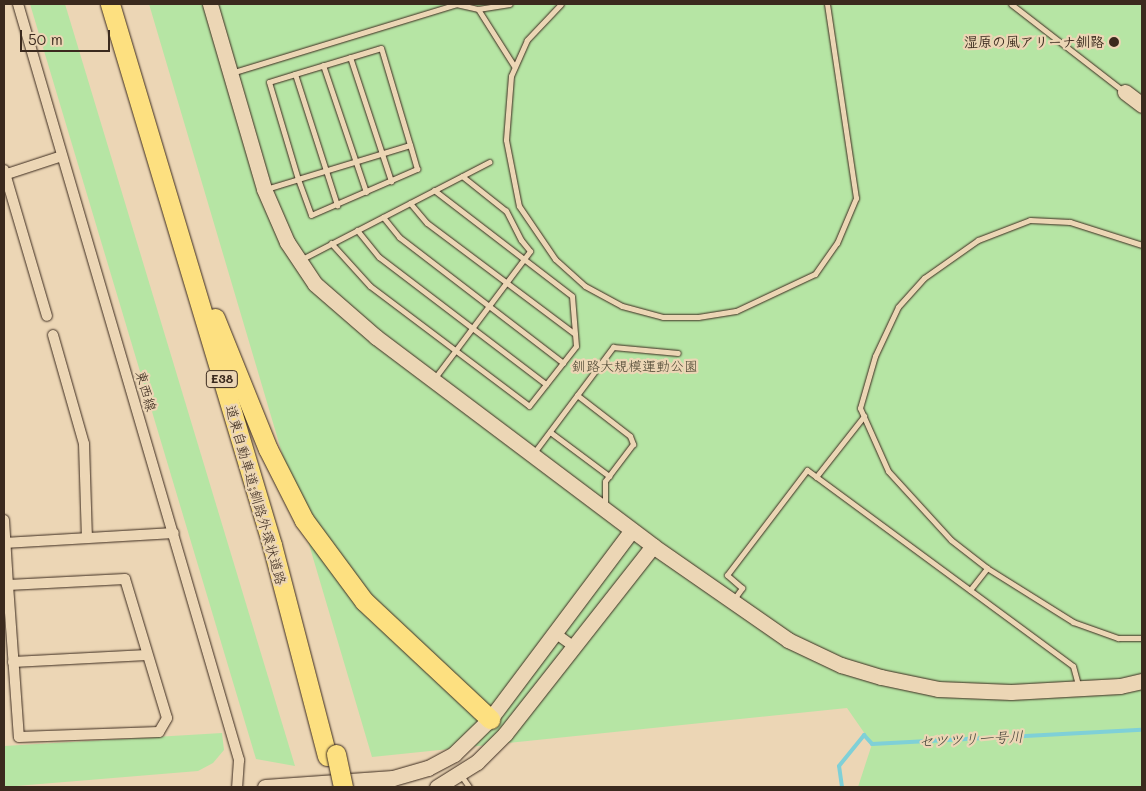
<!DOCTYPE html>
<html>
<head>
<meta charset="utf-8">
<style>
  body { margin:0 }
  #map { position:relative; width:1146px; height:791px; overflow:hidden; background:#ecd6b5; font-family:Mali,"Klee One",sans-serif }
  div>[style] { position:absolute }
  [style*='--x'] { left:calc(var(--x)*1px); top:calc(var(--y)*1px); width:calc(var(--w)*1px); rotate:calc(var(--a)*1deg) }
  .green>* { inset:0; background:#b6e5a4 }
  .stream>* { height:4px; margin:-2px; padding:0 2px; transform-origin:2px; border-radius:2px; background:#7fd0d7 }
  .roads { filter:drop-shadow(0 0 1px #3b2a1e) drop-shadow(0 0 1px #3b2a1e) }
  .lane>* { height:5px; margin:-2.5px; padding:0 2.5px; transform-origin:2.5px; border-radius:2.5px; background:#ecd6b5 }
  .street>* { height:10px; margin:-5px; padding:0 5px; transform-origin:5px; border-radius:5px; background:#ecd6b5 }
  .secondary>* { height:15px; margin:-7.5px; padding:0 7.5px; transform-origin:7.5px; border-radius:7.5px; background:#ecd6b5 }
  .highway>* { height:19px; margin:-9.5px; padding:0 9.5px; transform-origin:9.5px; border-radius:9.5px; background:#fde080 }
  .bridges { filter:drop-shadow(0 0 1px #3b2a1e) drop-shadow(0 0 1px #3b2a1e) }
  .highway-bridge>* { height:19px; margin:-9.5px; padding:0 9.5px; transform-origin:9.5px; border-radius:9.5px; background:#fde080 }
  .dots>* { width:14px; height:14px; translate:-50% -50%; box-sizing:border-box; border:2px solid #ecd6b5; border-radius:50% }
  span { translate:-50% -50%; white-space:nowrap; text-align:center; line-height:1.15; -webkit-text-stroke:4.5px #ecd6b5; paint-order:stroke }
  .shield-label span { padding:1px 4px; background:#ecd6b5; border:1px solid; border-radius:4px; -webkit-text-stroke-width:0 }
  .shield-label { font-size:12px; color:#3b2a1e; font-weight:700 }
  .poi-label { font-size:14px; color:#3b2a1e; font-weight:700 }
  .right { translate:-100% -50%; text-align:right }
  .park-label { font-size:14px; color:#4d4632 }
  .street-label { font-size:14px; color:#3b2a1e }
  .water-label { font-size:15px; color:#45433a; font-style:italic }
  .frame { position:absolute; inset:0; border:5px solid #3b2a1e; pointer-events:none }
  .scale { position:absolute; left:20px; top:30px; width:90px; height:22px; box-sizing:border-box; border:2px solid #3b2a1e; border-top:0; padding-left:6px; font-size:15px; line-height:18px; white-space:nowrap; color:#3b2a1e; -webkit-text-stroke:4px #ecd6b5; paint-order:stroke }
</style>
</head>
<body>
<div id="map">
  <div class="green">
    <i style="clip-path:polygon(30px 4px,65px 4px,295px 766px,256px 759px)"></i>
    <i style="clip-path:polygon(149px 4px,1142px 4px,1142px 787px,858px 787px,872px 744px,847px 708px,372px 757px)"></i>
    <i style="clip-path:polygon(222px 733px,224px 750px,213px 763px,198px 771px,4px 787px,4px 746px)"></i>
  </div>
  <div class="stream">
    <i style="--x:842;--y:787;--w:21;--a:-98"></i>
    <i style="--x:839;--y:766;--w:40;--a:-51"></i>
    <i style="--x:864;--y:735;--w:12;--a:48"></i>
    <i style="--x:872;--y:744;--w:270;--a:-3"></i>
  </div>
  <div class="roads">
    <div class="lane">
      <i style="--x:561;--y:4;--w:50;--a:133.4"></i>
      <i style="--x:527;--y:40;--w:39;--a:114"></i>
      <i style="--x:511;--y:76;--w:64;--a:94.5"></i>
      <i style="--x:506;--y:140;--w:67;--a:78.9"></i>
      <i style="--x:519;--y:206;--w:64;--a:55.8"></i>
      <i style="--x:555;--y:259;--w:40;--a:42"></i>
      <i style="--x:585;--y:286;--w:42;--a:28.4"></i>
      <i style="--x:622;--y:306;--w:42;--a:15"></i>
      <i style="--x:663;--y:317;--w:35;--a:0"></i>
      <i style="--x:698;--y:317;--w:38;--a:-9"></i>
      <i style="--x:736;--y:311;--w:87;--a:-25.1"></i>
      <i style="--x:815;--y:274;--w:38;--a:-55"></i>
      <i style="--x:837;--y:243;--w:49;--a:-67.1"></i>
      <i style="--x:856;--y:198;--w:196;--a:-98.5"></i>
      <i style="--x:1011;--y:4;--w:142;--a:37.8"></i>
      <i style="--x:478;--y:9;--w:67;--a:57.7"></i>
      <i style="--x:350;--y:57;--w:131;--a:71.7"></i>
      <i style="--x:323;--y:65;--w:134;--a:71.3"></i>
      <i style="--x:231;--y:73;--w:235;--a:-17"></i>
      <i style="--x:456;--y:4;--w:23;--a:13"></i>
      <i style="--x:478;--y:9;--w:32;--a:-9"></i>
      <i style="--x:295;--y:74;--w:138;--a:72.2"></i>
      <i style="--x:266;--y:189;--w:34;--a:-17"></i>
      <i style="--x:298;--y:179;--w:117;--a:-16.9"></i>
      <i style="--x:410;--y:145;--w:101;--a:-106.6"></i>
      <i style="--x:381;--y:48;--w:90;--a:163.2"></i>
      <i style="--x:295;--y:74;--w:27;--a:163"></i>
      <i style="--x:269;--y:82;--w:101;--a:73.4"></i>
      <i style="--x:298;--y:179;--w:38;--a:70"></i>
      <i style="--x:311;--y:215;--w:116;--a:-23.5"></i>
      <i style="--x:417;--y:169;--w:25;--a:-106"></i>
      <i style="--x:410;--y:203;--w:26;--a:50"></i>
      <i style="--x:427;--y:223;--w:185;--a:36.9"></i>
      <i style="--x:383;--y:217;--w:26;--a:51"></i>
      <i style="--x:399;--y:237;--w:207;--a:37.5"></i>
      <i style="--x:357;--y:230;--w:35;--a:51"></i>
      <i style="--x:379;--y:257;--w:210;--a:37.3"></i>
      <i style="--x:331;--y:243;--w:58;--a:47.8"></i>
      <i style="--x:370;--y:286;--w:199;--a:37"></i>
      <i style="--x:529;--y:406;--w:76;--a:-51.9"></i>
      <i style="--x:576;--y:346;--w:50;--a:-94.6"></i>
      <i style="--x:572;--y:296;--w:174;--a:-142.5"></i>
      <i style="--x:1142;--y:245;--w:76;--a:-162.3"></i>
      <i style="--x:1070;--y:222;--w:40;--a:-177.1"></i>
      <i style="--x:1030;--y:220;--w:56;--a:159"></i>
      <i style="--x:978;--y:240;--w:66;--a:144.9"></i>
      <i style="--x:924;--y:278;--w:39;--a:132"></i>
      <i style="--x:898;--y:307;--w:54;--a:115.1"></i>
      <i style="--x:875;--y:356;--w:54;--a:106.1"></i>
      <i style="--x:860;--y:408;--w:69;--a:66"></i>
      <i style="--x:888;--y:471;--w:93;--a:47.6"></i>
      <i style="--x:951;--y:540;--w:46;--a:37.9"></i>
      <i style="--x:987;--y:568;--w:102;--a:32.1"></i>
      <i style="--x:1073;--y:622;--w:48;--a:19.6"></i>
      <i style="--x:1118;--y:638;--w:24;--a:0"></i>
      <i style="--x:302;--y:259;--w:211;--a:-27.4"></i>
      <i style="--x:434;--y:379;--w:160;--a:-53.1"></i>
      <i style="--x:530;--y:251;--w:14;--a:-129"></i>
      <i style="--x:521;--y:240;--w:33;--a:-117"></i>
      <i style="--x:506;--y:211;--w:56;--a:-141.5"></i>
      <i style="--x:577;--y:395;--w:67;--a:37.7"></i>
      <i style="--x:630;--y:436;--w:9;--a:69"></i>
      <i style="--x:633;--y:444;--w:46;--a:127.1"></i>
      <i style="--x:605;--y:481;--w:25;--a:90"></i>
      <i style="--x:550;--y:432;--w:74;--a:36.7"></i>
      <i style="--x:533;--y:454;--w:134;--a:-53.2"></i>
      <i style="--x:613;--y:347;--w:65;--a:5.3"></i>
      <i style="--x:816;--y:477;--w:78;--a:-51.8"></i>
      <i style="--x:970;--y:590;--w:28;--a:-52"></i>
      <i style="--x:734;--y:599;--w:14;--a:-54"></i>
      <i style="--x:742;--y:588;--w:20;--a:-139"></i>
      <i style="--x:727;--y:575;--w:132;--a:-52.7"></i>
      <i style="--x:807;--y:470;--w:330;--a:36.4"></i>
      <i style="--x:1073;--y:666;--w:23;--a:75"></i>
      <i style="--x:460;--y:774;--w:16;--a:55"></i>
    </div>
    <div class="street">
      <i style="--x:18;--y:4;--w:788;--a:73.7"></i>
      <i style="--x:239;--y:760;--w:27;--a:94"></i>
      <i style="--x:4;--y:170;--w:152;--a:73.6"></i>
      <i style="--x:4;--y:175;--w:61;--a:-18.1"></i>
      <i style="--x:53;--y:335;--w:113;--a:74.1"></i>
      <i style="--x:84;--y:444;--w:93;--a:88.2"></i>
      <i style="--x:4;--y:520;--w:65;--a:86.5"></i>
      <i style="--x:8;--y:585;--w:152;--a:85.9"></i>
      <i style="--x:19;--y:737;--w:140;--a:-2"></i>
      <i style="--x:159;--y:732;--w:16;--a:-60"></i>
      <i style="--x:167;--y:718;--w:145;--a:-106.8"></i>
      <i style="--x:125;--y:579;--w:117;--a:177.1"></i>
      <i style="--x:4;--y:543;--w:170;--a:-3.4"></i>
      <i style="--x:555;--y:633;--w:24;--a:36"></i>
      <i style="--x:13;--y:662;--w:134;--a:-3"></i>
    </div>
    <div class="secondary">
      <i style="--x:210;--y:4;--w:193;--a:73.7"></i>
      <i style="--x:264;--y:189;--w:58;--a:66.5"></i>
      <i style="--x:287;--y:242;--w:50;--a:56.3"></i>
      <i style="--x:315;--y:284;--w:81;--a:41"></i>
      <i style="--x:376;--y:337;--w:347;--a:37"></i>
      <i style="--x:653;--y:546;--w:165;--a:34.8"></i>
      <i style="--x:788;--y:640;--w:59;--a:25.3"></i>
      <i style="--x:841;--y:665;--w:42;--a:16.7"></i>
      <i style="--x:881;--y:677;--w:58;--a:11.9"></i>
      <i style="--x:938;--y:689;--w:73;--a:2.4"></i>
      <i style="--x:1011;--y:692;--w:109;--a:-3.2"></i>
      <i style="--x:1120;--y:686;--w:23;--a:-13"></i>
      <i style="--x:1125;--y:92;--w:21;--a:37"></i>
      <i style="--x:265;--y:787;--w:128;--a:-4"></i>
      <i style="--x:393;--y:778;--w:36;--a:-16"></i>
      <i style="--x:428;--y:768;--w:30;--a:-28"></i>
      <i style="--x:454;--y:754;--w:50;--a:-44.2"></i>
      <i style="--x:490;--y:719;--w:236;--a:-53.1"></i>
      <i style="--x:437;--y:787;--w:47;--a:-32"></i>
      <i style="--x:477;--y:762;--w:40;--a:-45"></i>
      <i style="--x:505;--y:734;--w:239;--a:-51.8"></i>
    </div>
    <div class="highway">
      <i style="--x:110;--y:4;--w:565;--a:73.33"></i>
      <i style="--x:272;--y:545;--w:218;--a:75.4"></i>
      <i style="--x:215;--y:318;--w:141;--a:68"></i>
      <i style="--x:268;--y:449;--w:80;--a:63.1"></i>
      <i style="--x:304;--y:520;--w:101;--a:53.5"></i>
      <i style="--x:364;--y:601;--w:173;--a:43.1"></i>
    </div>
  </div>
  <div class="bridges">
    <div class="highway-bridge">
      <i style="--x:336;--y:754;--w:34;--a:78"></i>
    </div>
  </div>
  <div class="dots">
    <i style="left:1114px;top:42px;background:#3b2a1e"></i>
  </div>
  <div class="shield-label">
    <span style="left:222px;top:379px">E38</span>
  </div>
  <div class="poi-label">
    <span class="right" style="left:1104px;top:42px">湿原の風アリーナ釧路</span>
  </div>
  <div class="park-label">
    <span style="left:635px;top:366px">釧路大規模運動公園</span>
  </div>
  <div class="street-label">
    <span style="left:146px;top:391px;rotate:74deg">東西線</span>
    <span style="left:256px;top:495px;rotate:74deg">道東自動車道;釧路外環状道路</span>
  </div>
  <div class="water-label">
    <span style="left:971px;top:739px;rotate:-3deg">セツツリ一号川</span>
  </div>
  <div class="frame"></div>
  <div class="scale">50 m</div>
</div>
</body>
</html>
